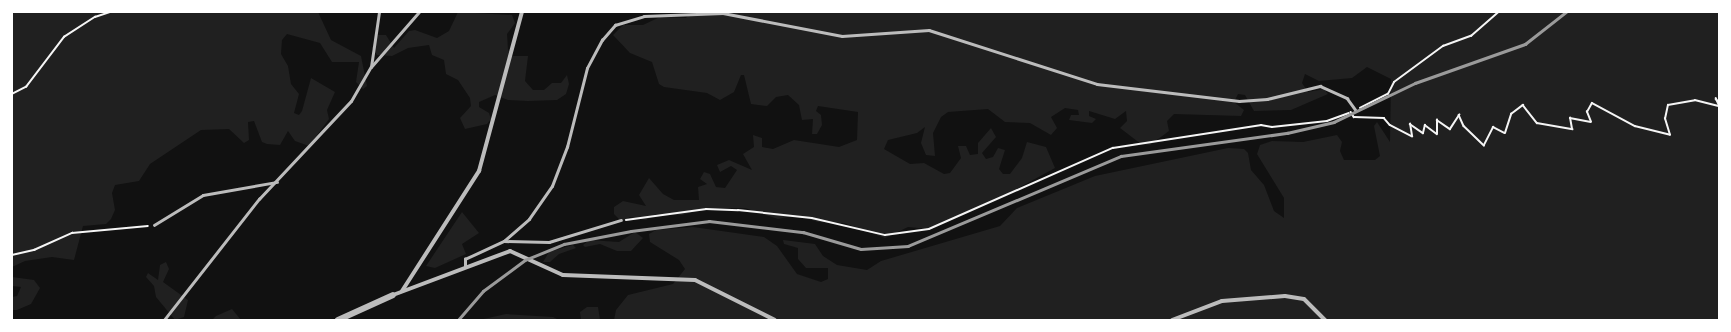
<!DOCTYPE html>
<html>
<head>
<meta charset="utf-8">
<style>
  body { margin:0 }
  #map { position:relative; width:1731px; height:332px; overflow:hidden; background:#111; font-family:"PT Sans Narrow",sans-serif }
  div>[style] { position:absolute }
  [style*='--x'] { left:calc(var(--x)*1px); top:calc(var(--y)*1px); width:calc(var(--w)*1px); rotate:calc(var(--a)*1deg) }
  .green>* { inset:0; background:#202020 }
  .path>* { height:1.5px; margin:-0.75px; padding:0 0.75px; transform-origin:0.75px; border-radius:0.75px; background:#f5f5f5 }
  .service>* { height:2.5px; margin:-1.25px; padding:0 1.25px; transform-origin:1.25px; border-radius:1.25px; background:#bcbcbc }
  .minor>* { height:4px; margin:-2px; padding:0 2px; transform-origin:2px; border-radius:2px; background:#bcbcbc }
  .tertiary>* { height:6px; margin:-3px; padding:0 3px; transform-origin:3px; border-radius:3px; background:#bcbcbc }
  .rail>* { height:2.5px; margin:-1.25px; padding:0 1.25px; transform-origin:1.25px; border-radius:1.25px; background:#9a9a9a }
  span { translate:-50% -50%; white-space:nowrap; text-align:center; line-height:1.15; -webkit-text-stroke:3.5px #fff; paint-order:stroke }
  .frame { position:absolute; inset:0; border:13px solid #fff; pointer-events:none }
</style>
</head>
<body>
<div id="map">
  <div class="green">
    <i style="clip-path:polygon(12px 12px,318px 12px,331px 40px,361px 56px,367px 86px,363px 89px,356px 82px,359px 62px,332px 62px,320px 43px,287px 34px,282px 40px,281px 54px,288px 66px,291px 84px,299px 94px,294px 113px,299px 115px,302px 111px,311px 78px,335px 92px,327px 110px,329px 119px,309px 146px,295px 141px,288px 131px,280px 145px,267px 144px,262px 142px,254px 121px,248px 122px,249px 140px,244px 143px,229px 129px,201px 130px,150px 164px,139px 181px,115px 185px,112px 193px,115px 210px,111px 219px,106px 224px,83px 226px,74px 260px,52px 257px,25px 261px,12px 267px)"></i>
    <i style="clip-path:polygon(458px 12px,512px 15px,515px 23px,507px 34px,508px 50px,512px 56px,528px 56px,525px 81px,533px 90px,544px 90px,552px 83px,561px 83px,567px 75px,569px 84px,566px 94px,557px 100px,528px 101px,508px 100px,495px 95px,479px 102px,479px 107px,489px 113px,491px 119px,487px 124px,465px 129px,460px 118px,471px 106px,470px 98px,458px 80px,446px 74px,444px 60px,432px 55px,429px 45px,408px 48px,392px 56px,377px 55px,372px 48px,378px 35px,386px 35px,394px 48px,409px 31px,415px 30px,437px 38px,449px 31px)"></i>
    <i style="clip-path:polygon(691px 12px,1719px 12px,1719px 320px,614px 320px,616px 310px,628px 295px,673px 284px,685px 269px,679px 260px,650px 242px,649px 234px,656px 230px,693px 227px,764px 237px,777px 246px,797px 274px,821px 282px,828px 279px,828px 268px,806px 268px,798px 259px,798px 248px,784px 244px,783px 240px,815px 244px,823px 256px,837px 265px,867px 270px,881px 261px,1000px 226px,1017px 208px,1095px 176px,1228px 148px,1244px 149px,1248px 153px,1251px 170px,1264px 185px,1274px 211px,1284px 218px,1284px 198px,1257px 154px,1260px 145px,1272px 141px,1303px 142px,1337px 135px,1342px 142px,1340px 151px,1344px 160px,1375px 160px,1380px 156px,1374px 126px,1377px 122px,1390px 142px,1391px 79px,1367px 67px,1352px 78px,1319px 81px,1305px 74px,1302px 83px,1308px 92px,1324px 89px,1328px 94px,1291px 110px,1254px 111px,1245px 95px,1238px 94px,1234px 102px,1244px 110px,1241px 116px,1174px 114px,1167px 121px,1169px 131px,1150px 145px,1141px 144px,1120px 128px,1127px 121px,1126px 111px,1115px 119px,1089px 111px,1089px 116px,1096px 119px,1092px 123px,1069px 120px,1071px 115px,1079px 115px,1078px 110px,1065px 108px,1051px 117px,1057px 128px,1051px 135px,1030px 123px,1005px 122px,988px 109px,948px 112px,941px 117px,933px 133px,935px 156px,926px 155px,921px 143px,925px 127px,917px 133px,888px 140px,884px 149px,910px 164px,924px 163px,944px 174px,950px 173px,961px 158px,958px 146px,966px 146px,970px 155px,978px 154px,978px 143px,991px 128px,996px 137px,982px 153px,986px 159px,993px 157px,998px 148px,1005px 150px,999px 169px,1003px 174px,1010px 174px,1022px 158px,1027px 142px,1046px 147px,1055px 168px,1002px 197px,929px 229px,908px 227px,885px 238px,844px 223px,818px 222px,797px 215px,778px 219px,745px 208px,706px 208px,682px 215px,656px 214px,646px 220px,630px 217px,622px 222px,614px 214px,614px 207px,623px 201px,646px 206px,639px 195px,649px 178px,663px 194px,674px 200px,699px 200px,698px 187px,707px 184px,700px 179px,704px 172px,710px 174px,716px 187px,725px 188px,737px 170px,731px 166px,720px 172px,717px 165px,729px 160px,752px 170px,743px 154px,754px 147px,753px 135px,762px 138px,762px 147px,773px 149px,794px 140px,839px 147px,857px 140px,858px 112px,818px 106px,816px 111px,821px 115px,822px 125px,817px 134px,812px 134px,813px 119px,802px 120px,799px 105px,788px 95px,776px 97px,767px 106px,751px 104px,744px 75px,741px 75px,734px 92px,720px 100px,707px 93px,664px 87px,659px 84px,652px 62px,630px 53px,613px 35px,623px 25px,643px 25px,660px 17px,686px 18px)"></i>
    <i style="clip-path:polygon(462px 212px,479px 233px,462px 244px,466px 254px,435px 268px,426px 266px)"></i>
    <i style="clip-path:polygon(635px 232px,643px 238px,631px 251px,617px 251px,600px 244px,585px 247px,583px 245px,589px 240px,619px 242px)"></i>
    <i style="clip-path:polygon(573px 245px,576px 248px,559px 254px,550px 262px,543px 262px,549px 252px)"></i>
    <i style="clip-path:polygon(166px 262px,169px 269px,163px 282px,188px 300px,184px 317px,175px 320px,156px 297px,154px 286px,146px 277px,148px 273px,158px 280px,160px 265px)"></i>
    <i style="clip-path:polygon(12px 277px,34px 280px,40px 288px,31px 304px,17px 310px,12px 310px,12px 297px,17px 296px,21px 287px,12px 286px)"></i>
    <i style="clip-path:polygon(587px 307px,598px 307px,600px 320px,581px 320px,580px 312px)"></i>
    <i style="clip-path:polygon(232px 309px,241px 320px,212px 320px,216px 316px)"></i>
    <i style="clip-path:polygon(506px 314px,553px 317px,559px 320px,479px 320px)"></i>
  </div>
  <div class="path">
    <i style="--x:12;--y:94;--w:16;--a:-27"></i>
    <i style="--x:26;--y:87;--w:63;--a:-52.8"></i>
    <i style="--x:64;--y:37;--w:37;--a:-33"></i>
    <i style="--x:95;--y:17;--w:16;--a:-18"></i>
    <i style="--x:1360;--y:108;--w:31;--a:-27"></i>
    <i style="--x:1388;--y:94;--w:13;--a:-63"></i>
    <i style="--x:1394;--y:82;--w:61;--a:-36.3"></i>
    <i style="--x:1443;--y:46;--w:30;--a:-20"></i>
    <i style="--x:1471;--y:36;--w:37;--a:-41"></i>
    <i style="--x:1351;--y:112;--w:6;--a:59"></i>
    <i style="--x:1354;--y:117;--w:30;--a:2"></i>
    <i style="--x:1384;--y:118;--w:9;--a:49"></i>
    <i style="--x:1390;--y:125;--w:25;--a:27"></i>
    <i style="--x:1412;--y:136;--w:12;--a:-99"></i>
    <i style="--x:1410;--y:124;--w:16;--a:35"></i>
    <i style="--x:1423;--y:133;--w:8;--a:-76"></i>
    <i style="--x:1425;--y:125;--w:15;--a:37"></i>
    <i style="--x:1437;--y:134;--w:14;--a:-90"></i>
    <i style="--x:1437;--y:120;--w:16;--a:35"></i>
    <i style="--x:1450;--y:129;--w:17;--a:-57"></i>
    <i style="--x:1459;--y:115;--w:12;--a:66"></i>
    <i style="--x:1464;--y:126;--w:28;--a:44"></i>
    <i style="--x:1484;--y:145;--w:20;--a:-63"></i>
    <i style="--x:1493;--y:127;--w:13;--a:27"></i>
    <i style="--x:1505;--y:133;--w:20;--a:-72"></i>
    <i style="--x:1511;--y:114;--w:15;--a:-37"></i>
    <i style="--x:1523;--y:105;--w:23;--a:52"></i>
    <i style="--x:1537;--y:123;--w:36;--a:10"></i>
    <i style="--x:1572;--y:129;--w:11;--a:-100"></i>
    <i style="--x:1570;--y:118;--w:21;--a:11"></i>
    <i style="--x:1591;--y:122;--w:11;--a:-112"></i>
    <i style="--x:1587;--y:112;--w:10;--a:-61"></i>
    <i style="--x:1592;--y:103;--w:49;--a:28.1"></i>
    <i style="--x:1635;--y:126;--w:36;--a:14"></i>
    <i style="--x:1670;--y:135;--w:17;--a:-107"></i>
    <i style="--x:1665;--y:119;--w:14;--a:-78"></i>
    <i style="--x:1668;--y:105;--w:27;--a:-10"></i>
    <i style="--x:1695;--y:100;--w:25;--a:14"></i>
    <i style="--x:1719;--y:106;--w:8;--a:-113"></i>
    <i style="--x:1716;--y:99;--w:4;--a:45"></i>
    <i style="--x:626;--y:220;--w:81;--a:-7.8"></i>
    <i style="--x:706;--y:209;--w:32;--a:2"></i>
    <i style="--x:738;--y:210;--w:74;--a:6.2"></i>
    <i style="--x:812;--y:218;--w:75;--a:13.1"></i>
    <i style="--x:885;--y:235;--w:44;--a:-7.8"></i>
    <i style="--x:929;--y:229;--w:201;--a:-23.8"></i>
    <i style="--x:1113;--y:148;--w:150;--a:-8.8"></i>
    <i style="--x:1261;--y:125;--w:11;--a:10"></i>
    <i style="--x:1272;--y:127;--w:55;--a:-6.2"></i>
    <i style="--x:1327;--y:121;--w:23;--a:-20"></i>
    <i style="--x:12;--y:255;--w:23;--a:-13"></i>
    <i style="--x:34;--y:250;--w:42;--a:-24.1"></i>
    <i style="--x:72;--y:233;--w:76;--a:-5.3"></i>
  </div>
  <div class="service">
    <i style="--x:371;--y:67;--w:73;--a:-48.9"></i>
    <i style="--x:154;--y:225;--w:57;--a:-31.5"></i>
    <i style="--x:203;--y:195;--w:75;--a:-10"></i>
    <i style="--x:504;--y:241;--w:33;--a:-41"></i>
    <i style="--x:529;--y:219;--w:40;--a:-55.1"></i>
    <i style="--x:552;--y:186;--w:42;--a:-69"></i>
    <i style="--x:567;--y:147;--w:81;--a:-75.8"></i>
    <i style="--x:587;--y:68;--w:32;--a:-62"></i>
    <i style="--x:602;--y:40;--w:20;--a:-49"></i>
    <i style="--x:615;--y:25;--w:30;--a:-17"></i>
    <i style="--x:644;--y:16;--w:79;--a:-2.2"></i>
    <i style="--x:723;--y:13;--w:121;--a:10.9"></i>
    <i style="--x:842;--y:36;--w:87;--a:-3.9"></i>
    <i style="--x:929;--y:30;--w:176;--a:17.8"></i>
    <i style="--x:1097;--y:84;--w:143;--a:6.8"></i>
    <i style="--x:1239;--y:101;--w:28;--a:-4"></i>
    <i style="--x:1267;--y:99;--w:55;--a:-13.8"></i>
    <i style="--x:1320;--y:86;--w:30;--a:24"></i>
    <i style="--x:1347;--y:98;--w:14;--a:54"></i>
    <i style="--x:465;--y:266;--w:7;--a:-90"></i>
    <i style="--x:465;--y:259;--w:43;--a:-24.8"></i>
    <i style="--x:504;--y:241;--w:45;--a:1.3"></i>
    <i style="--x:549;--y:242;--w:75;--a:-17"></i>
    <i style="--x:164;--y:320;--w:154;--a:-51.9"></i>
    <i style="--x:259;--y:199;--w:134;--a:-46.8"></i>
    <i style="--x:351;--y:101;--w:39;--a:-60"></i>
    <i style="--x:371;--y:67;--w:56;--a:-81.7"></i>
  </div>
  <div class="minor">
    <i style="--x:402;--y:291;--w:143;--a:-57.3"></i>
    <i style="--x:479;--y:171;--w:165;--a:-74.9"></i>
    <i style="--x:393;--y:295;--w:125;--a:-20.6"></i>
    <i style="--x:510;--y:251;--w:58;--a:24.4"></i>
    <i style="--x:563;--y:275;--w:132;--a:2.2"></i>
    <i style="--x:695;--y:280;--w:89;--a:26.6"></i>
    <i style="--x:1172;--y:320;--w:53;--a:-20.8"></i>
    <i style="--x:1222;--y:301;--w:63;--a:-4.5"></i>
    <i style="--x:1285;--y:296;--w:19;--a:9"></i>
    <i style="--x:1304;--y:299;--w:30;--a:45"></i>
  </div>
  <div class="tertiary">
    <i style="--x:338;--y:320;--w:60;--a:-24.4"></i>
  </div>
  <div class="rail">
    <i style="--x:458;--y:320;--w:38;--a:-49"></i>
    <i style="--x:483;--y:291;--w:52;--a:-36.4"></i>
    <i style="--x:525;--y:260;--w:42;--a:-22.3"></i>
    <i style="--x:564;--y:244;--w:68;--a:-11"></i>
    <i style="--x:631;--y:231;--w:79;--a:-7.3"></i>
    <i style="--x:709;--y:221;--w:95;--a:6.7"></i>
    <i style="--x:803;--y:232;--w:60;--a:16.3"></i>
    <i style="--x:861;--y:249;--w:47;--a:-3.7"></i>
    <i style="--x:908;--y:246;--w:231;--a:-22.9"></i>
    <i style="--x:1121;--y:156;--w:168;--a:-7.9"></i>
    <i style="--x:1287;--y:133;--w:48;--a:-13.2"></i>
    <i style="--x:1334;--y:122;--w:90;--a:-25.7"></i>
    <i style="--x:1415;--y:83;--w:117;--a:-19.5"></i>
    <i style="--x:1525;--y:44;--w:52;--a:-38"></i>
  </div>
  <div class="frame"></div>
</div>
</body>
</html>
